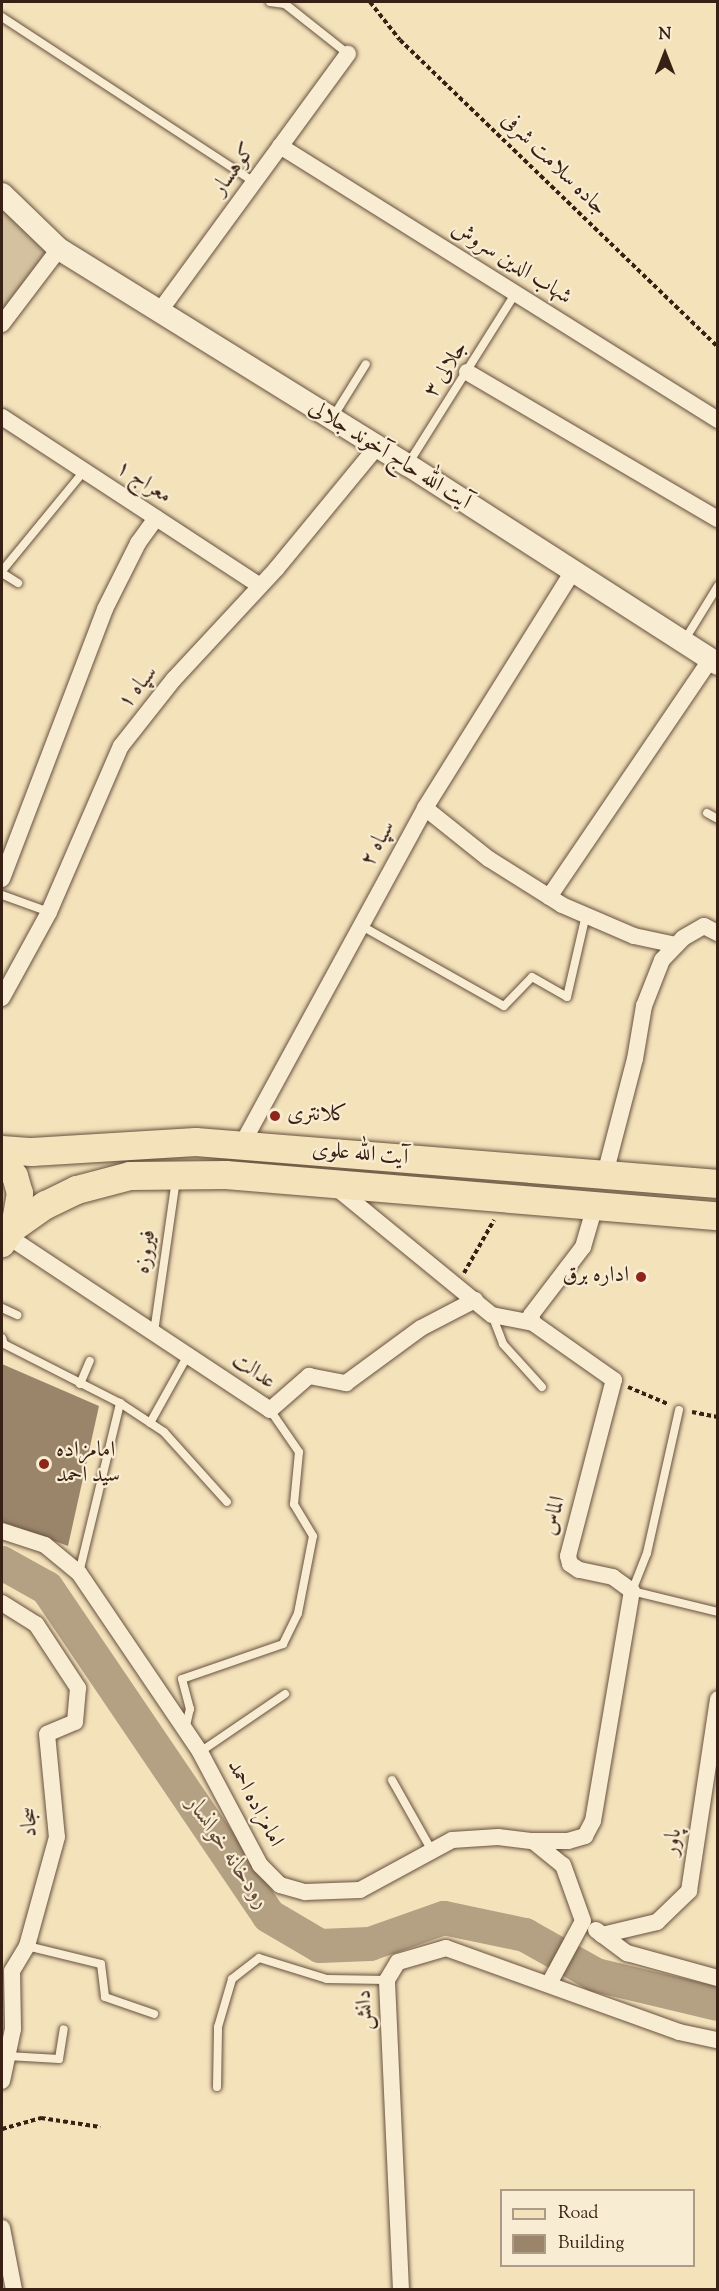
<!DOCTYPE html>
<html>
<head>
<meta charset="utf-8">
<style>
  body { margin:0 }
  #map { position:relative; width:719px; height:2291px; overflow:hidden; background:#f4e2bb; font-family:"Sorts Mill Goudy",Amiri,serif }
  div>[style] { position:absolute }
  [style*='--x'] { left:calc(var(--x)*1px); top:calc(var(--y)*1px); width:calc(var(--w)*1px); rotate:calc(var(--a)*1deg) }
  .green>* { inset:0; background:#d4c19f }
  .river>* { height:34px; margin:-17px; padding:0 17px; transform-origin:17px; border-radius:17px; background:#b4a082 }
  .building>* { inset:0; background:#9a856b }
  .path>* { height:4px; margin-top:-2px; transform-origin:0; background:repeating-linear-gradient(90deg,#382114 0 4.5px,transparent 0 7.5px) }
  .roads { filter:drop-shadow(0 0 2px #67513e) drop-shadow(0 0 2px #67513e) }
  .lane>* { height:8px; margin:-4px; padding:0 4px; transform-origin:4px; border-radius:4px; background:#f8ecd3 }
  .street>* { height:16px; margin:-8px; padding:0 8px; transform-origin:8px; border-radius:8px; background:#f8ecd3 }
  .secondary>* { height:22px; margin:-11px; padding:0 11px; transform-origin:11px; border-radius:11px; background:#f8ecd3 }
  .primary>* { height:26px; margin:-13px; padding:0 13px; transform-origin:13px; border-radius:13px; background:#f4e2bb }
  .highway>* { height:28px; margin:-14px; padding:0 14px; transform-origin:14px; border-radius:14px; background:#f4e2bb }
  .dots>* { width:16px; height:16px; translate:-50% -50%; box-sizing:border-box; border:3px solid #f8ecd3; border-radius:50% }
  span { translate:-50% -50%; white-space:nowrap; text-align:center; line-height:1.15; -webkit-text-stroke:4.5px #f8ecd3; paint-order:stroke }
  .street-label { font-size:22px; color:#382114 }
  .poi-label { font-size:22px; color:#382114 }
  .left { translate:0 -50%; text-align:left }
  .right { translate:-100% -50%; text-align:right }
  .water-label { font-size:24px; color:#634d3a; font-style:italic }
  .frame { position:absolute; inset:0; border:3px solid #382114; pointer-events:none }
  .legend { position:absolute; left:500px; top:2189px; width:195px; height:78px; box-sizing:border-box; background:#f8ecd3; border:2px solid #ab9b87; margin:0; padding:8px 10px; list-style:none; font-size:18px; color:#382114 }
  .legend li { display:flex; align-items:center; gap:12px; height:30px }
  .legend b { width:30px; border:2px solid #ab9b87 }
  .north { position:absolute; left:635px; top:24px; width:60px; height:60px; -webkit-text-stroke:4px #f8ecd3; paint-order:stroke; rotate:0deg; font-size:16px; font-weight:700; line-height:24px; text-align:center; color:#382114 }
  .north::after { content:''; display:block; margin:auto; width:21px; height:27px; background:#382114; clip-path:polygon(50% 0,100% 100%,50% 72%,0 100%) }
</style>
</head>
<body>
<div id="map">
  <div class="green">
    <i style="clip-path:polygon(2px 196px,56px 249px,2px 320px)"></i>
  </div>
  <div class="river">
    <i style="--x:2;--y:1563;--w:51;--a:29.1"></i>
    <i style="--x:47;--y:1588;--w:396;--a:55.9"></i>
    <i style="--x:269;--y:1916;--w:59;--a:30.5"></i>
    <i style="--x:320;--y:1946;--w:50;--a:-2.3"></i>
    <i style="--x:370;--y:1944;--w:78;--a:-19.4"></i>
    <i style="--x:444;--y:1918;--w:83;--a:11.9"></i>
    <i style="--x:525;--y:1935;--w:81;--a:29.4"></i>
    <i style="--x:596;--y:1975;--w:125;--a:13.4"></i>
  </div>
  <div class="building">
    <i style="clip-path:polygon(2px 1364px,99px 1406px,68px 1546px,2px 1522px)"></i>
  </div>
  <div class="path">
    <i style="--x:370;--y:2;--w:48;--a:51.7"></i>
    <i style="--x:400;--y:40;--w:442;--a:44"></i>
    <i style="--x:464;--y:1273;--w:61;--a:-60.5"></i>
    <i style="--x:628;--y:1387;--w:43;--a:23"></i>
    <i style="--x:692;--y:1412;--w:26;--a:11"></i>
    <i style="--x:2;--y:2129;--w:41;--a:-15.8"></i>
    <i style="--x:41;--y:2118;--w:60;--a:8.7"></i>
  </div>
  <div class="roads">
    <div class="lane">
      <i style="--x:270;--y:2;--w:15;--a:8"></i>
      <i style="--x:285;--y:4;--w:80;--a:38.4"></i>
      <i style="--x:2;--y:17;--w:301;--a:33.2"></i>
      <i style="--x:333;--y:417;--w:62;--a:-58.1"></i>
      <i style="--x:408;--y:464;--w:201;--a:-57.8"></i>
      <i style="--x:2;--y:571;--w:129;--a:-50.6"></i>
      <i style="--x:2;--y:573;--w:19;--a:32"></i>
      <i style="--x:684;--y:641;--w:65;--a:-58.3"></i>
      <i style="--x:707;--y:813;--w:13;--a:29"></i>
      <i style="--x:2;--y:895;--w:50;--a:19.9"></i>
      <i style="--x:360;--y:925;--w:165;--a:29.4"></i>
      <i style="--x:504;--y:1006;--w:40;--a:-46"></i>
      <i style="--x:532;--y:977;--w:40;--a:29.7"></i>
      <i style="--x:567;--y:997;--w:84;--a:-77"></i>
      <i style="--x:2;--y:1308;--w:17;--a:25"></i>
      <i style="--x:492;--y:1315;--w:31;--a:69"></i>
      <i style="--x:503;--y:1344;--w:58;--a:47.8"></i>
      <i style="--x:154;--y:1332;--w:155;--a:-81.8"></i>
      <i style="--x:2;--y:1338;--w:6;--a:72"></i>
      <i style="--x:4;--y:1344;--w:130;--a:27"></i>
      <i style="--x:120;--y:1403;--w:53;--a:33.4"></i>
      <i style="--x:164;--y:1432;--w:94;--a:48"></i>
      <i style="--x:80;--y:1384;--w:25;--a:-67"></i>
      <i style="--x:679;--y:1410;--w:147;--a:102.6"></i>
      <i style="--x:647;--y:1553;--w:41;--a:111.5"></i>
      <i style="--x:632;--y:1591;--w:89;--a:13.7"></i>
      <i style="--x:150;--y:1423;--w:78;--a:-60.8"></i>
      <i style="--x:79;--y:1573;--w:175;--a:-76.4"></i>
      <i style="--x:185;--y:1730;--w:22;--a:-77"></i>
      <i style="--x:190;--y:1709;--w:31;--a:-105"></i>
      <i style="--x:182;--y:1679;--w:107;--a:-19.1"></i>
      <i style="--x:283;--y:1644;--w:34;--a:-64"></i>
      <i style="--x:298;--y:1613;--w:78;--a:-79"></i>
      <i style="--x:313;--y:1536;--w:37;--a:-121"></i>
      <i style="--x:294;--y:1504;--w:52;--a:-84.5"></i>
      <i style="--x:299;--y:1452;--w:51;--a:-124.6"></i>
      <i style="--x:200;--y:1752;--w:103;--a:-34.3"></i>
      <i style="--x:392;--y:1780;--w:81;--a:60.6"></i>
      <i style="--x:27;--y:1946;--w:76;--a:13.7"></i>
      <i style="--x:101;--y:1964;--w:33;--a:83"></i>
      <i style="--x:105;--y:1997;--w:52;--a:19.1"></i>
      <i style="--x:7;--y:2056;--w:52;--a:3.3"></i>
      <i style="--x:59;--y:2059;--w:30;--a:-81"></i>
      <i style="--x:217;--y:2087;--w:60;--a:-89"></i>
      <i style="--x:218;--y:2027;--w:50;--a:-73.7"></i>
      <i style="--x:232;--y:1979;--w:34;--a:-38"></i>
      <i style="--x:259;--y:1958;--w:71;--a:17.2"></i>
      <i style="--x:327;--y:1979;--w:60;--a:1"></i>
    </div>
    <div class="street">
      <i style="--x:280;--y:146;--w:517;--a:32.03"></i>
      <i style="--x:159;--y:312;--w:320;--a:-53.8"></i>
      <i style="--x:2;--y:324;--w:94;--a:-52.8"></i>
      <i style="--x:467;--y:372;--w:291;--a:30.4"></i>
      <i style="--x:2;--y:417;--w:308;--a:33.2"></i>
      <i style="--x:425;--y:808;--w:82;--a:38.6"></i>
      <i style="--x:489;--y:859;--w:86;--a:32.2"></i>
      <i style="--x:562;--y:905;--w:78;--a:23.3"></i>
      <i style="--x:634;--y:936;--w:43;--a:12.1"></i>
      <i style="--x:2;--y:879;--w:289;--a:-69.1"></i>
      <i style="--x:105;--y:609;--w:74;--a:-63.4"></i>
      <i style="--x:138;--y:543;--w:31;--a:-54"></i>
      <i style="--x:549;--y:897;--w:287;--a:-55.8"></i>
      <i style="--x:2;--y:998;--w:98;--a:-61.3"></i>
      <i style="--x:49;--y:912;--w:181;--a:-66.6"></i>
      <i style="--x:121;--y:746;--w:85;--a:-51.7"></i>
      <i style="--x:174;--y:679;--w:151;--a:-47.1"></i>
      <i style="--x:277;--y:568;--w:156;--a:-50.5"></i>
      <i style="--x:241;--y:1146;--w:385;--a:-61.4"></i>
      <i style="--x:425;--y:808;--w:277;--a:-58"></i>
      <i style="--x:605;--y:1174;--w:119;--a:-75.4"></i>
      <i style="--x:635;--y:1059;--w:54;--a:-80.4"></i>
      <i style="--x:644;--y:1006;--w:49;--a:-68.6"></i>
      <i style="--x:662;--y:960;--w:30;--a:-46"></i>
      <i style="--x:683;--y:938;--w:24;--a:-30"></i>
      <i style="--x:704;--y:926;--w:16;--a:27"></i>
      <i style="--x:333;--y:1185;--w:205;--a:39.3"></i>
      <i style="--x:492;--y:1315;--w:42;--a:11"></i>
      <i style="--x:9;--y:1237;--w:313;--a:33.5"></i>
      <i style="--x:270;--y:1410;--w:52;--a:-41.1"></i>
      <i style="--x:309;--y:1376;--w:38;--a:11"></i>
      <i style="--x:346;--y:1383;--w:93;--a:-36.3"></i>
      <i style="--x:421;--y:1328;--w:61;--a:-27.4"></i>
      <i style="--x:2;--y:1531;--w:45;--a:18"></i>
      <i style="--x:45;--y:1545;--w:44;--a:39.5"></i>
      <i style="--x:79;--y:1573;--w:216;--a:55.9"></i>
      <i style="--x:200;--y:1752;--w:128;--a:62"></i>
      <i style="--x:260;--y:1865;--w:28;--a:45"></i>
      <i style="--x:280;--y:1885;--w:26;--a:16"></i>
      <i style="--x:305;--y:1892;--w:55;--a:-2.1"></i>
      <i style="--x:360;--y:1890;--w:105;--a:-28.5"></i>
      <i style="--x:452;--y:1840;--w:46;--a:-3.7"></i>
      <i style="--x:498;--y:1837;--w:35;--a:7"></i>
      <i style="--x:533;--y:1841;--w:38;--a:39"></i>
      <i style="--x:563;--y:1865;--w:59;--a:70.3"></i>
      <i style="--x:2;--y:1603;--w:40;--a:32"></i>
      <i style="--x:36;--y:1624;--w:77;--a:56.7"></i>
      <i style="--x:78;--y:1688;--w:34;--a:95"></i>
      <i style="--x:75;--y:1722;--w:30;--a:157"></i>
      <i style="--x:47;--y:1734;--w:103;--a:84.5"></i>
      <i style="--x:57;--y:1837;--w:113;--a:105.4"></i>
      <i style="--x:27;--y:1946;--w:29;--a:121"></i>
      <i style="--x:12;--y:1971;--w:58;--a:89"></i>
      <i style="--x:13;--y:2029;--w:53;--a:101.9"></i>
      <i style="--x:533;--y:1841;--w:35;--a:0"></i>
      <i style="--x:568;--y:1841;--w:18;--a:-16"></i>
      <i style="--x:585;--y:1836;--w:17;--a:-62"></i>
      <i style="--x:593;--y:1821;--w:233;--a:-80.4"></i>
      <i style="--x:632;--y:1591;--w:24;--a:-144"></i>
      <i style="--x:613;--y:1577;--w:35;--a:-168"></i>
      <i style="--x:579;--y:1570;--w:11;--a:-146"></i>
      <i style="--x:570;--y:1564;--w:8;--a:-104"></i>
      <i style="--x:568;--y:1556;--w:182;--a:-75.4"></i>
      <i style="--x:614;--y:1380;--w:99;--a:-144.9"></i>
      <i style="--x:533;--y:1323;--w:8;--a:-104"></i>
      <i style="--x:531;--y:1315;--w:86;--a:-52.6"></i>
      <i style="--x:583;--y:1247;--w:43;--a:-73.7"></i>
      <i style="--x:596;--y:1930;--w:39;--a:37"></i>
      <i style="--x:627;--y:1953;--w:94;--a:15.4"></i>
      <i style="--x:602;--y:1935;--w:57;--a:-13.3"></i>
      <i style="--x:657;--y:1922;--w:45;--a:-44.1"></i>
      <i style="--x:689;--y:1891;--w:194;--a:-81.4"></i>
      <i style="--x:550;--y:1982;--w:69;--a:-61.6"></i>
      <i style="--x:2;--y:2228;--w:63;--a:79"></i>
      <i style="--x:401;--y:2290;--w:310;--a:-92.6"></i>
      <i style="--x:387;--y:1980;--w:21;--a:-59"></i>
      <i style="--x:398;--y:1962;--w:50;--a:-16.3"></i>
      <i style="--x:446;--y:1948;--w:248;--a:19.8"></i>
      <i style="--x:679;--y:2032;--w:40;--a:12"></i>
    </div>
    <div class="secondary">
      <i style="--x:2;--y:194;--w:79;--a:44"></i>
      <i style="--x:59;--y:249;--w:410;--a:31.8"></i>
      <i style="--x:408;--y:465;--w:368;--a:32.7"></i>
    </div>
    <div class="primary">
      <i style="--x:2;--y:1157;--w:23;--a:56"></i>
      <i style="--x:15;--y:1176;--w:18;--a:74"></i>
      <i style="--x:20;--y:1193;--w:35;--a:100"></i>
      <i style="--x:14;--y:1227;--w:21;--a:125"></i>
    </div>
    <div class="highway">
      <i style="--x:2;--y:1150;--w:30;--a:4"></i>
      <i style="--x:32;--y:1152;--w:164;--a:-3.5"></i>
      <i style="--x:196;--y:1142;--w:524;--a:4.6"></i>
      <i style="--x:14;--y:1227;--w:39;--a:-35"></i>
      <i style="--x:46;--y:1205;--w:34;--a:-26"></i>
      <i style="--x:77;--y:1190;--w:55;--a:-14.8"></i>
      <i style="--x:130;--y:1176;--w:96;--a:-0.6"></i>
      <i style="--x:226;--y:1175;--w:494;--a:4.8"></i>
    </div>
  </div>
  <div class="dots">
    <i style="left:275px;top:1116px;background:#8f2418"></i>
    <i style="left:641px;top:1277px;background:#8f2418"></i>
    <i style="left:44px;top:1464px;background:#8f2418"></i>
  </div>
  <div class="street-label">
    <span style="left:553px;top:165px;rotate:44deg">جاده سلامت شرفی</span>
    <span style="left:235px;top:170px;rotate:-54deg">کوهسار</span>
    <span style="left:511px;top:264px;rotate:32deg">شهاب الدین سروش</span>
    <span style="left:447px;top:370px;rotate:-58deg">جلالی ۳</span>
    <span style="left:389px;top:456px;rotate:32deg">آیت الله حاج آخوند جلالی</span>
    <span style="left:143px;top:483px;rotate:33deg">معراج ۱</span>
    <span style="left:139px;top:688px;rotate:-51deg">سپاه ۱</span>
    <span style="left:379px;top:844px;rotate:-61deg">سپاه ۲</span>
    <span style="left:360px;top:1155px;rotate:5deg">آیت الله علوی</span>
    <span style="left:147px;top:1252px;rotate:-82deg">فیروزه</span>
    <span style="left:253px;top:1372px;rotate:34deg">عدالت</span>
    <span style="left:555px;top:1516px;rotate:-75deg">الماس</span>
    <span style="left:254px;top:1804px;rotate:62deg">امامزاده احمد</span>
    <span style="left:31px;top:1822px;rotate:-91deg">سجاد</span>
    <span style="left:674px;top:1842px;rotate:-82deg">پاور</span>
    <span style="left:366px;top:2010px;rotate:-92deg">دانش</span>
  </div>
  <div class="poi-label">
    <span class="left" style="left:287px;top:1116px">کلانتری</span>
    <span class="right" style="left:629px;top:1277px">اداره برق</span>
    <span class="left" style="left:56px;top:1464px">امامزاده<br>سید احمد</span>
  </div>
  <div class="water-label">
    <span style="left:227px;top:1853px;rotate:56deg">رودخانه خوانسار</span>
  </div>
  <div class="frame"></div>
  <ul class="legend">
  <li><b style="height:8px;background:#f4e2bb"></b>Road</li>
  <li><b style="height:16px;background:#9a856b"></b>Building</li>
  </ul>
  <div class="north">N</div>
</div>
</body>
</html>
